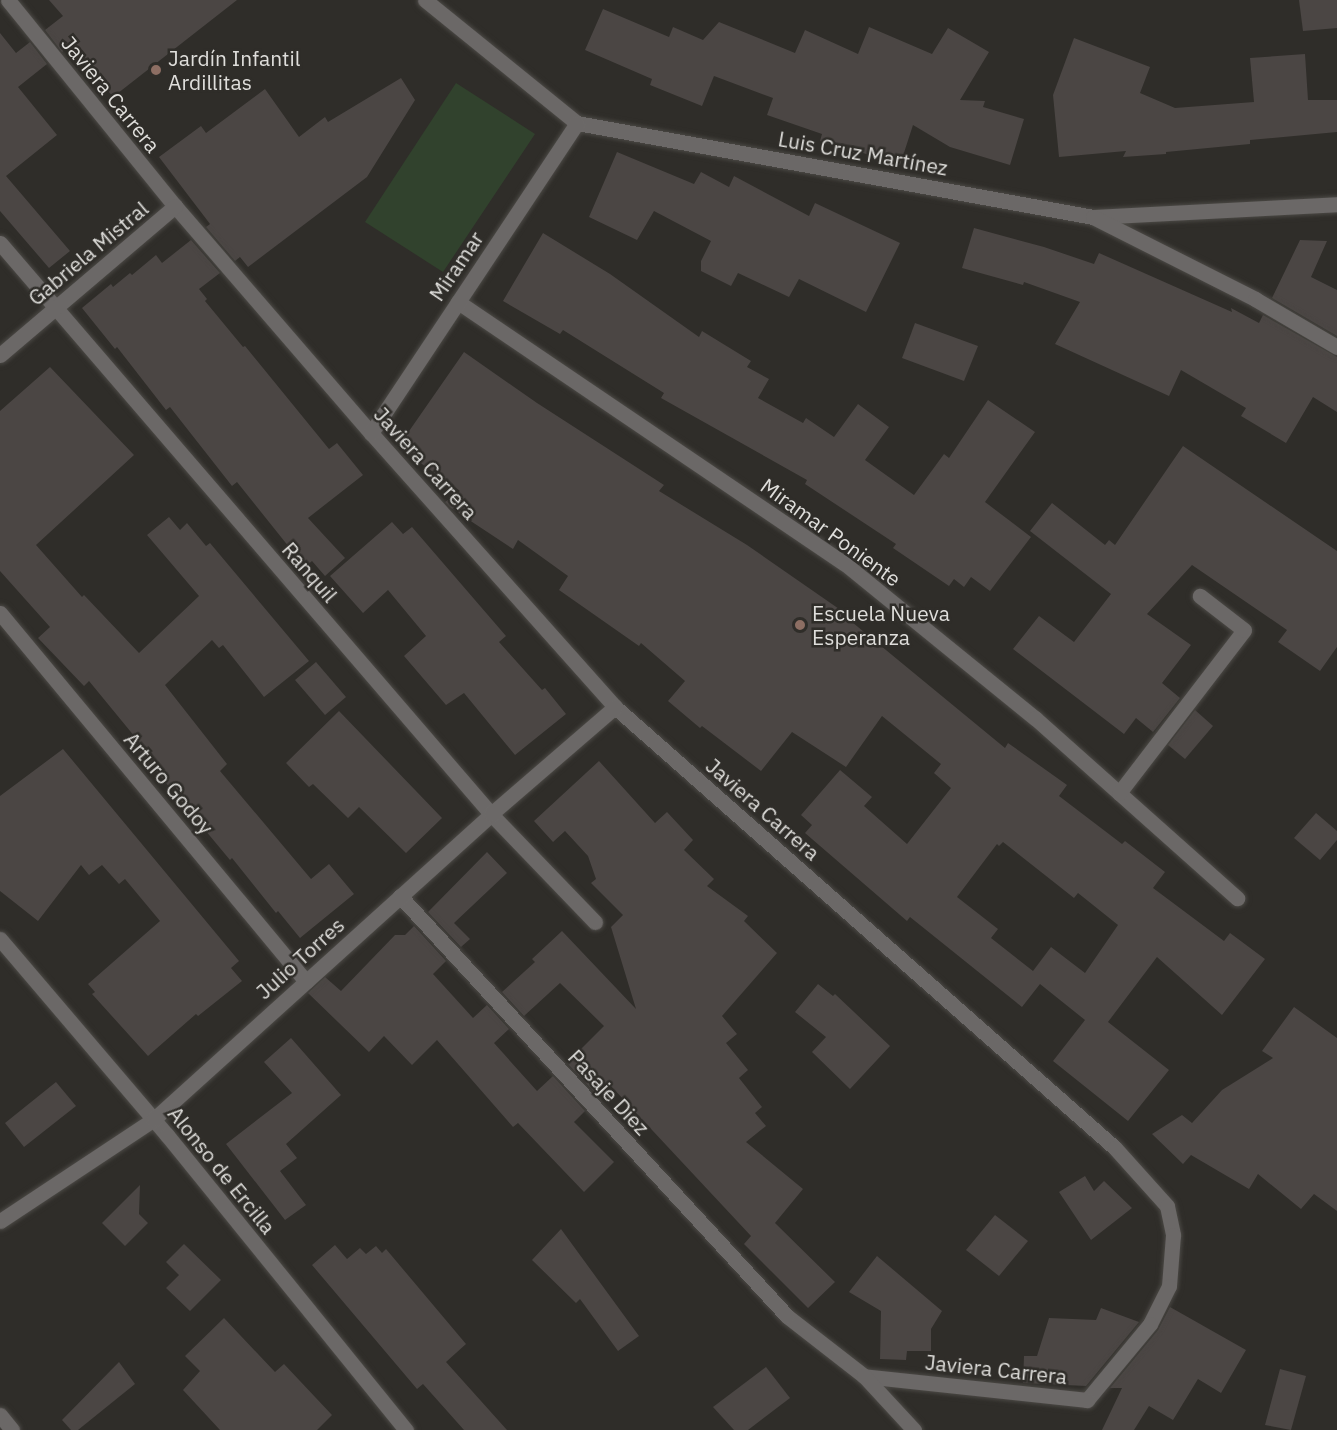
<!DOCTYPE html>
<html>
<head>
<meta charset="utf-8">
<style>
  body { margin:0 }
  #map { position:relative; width:1337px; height:1430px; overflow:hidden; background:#2f2d29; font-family:"IBM Plex Sans",sans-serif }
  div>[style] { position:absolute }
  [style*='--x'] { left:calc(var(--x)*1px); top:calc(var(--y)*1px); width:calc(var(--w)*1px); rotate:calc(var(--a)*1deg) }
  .green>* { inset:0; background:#31422d }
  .building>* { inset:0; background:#4b4644 }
  .roads { filter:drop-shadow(0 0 2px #4b4945) drop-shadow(0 0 2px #4b4945) }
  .minor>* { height:15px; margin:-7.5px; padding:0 7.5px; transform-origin:7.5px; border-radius:7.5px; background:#6b6867 }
  .dots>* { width:16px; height:16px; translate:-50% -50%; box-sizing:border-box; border:3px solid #2f2d29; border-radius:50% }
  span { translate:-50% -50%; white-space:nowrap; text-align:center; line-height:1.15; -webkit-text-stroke:5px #2f2d29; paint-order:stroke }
  .poi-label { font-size:21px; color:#dfdedb }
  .left { translate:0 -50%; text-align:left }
  .street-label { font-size:21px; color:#dfdedb }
</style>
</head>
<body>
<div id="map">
  <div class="green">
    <i style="clip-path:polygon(456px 83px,535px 134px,443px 272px,365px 222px)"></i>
  </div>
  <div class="building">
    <i style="clip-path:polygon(49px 0,237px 0,113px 97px,71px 45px,62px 52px,45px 30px,63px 16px)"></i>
    <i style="clip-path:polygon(1299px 0,1337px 0,1337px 28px,1303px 31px)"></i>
    <i style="clip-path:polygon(603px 9px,669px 37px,673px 27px,703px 40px,719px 22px,795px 53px,805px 30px,858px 54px,869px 27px,932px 54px,948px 28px,989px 52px,960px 100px,985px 101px,983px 107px,1024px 119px,1010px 165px,950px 147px,913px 125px,900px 165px,860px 152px,859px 155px,820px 141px,822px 134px,767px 115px,773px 98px,714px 76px,702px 106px,650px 85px,652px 79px,585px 50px)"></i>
    <i style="clip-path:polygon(0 33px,16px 53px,30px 42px,47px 64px,18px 87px,57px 135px,6px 176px,70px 251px,49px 268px,0 211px)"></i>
    <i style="clip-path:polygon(1074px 38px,1150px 67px,1140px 93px,1175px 108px,1254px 102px,1250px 58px,1305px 54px,1308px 100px,1337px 100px,1337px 132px,1250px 140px,1250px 144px,1166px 152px,1166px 154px,1123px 157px,1126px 151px,1059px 157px,1053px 95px)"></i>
    <i style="clip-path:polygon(401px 78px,415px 100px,367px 177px,248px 267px,240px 257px,235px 261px,206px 227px,210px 224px,159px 157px,201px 126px,206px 133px,265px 89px,299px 137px,325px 117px,328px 122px)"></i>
    <i style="clip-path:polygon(617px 152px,694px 184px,701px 172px,729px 187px,734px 176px,809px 216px,815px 203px,900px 243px,866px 312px,799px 279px,789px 297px,738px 273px,731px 286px,701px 271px,701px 261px,711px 241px,654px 211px,637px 240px,589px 217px)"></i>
    <i style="clip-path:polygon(974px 228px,1044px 247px,1094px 264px,1099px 253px,1232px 312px,1231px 308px,1259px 323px,1263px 315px,1337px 357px,1337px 412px,1313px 397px,1286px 443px,1241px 416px,1246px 408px,1181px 370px,1169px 396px,1055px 344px,1080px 302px,1024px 282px,1023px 285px,962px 268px)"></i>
    <i style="clip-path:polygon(543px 233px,610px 274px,699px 337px,702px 331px,751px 361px,747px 367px,769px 379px,758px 398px,803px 423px,806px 418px,834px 437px,858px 404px,889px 427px,865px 460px,914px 495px,944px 454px,949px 458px,988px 400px,1035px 432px,985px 502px,1031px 537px,990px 591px,971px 577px,964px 587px,954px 579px,949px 586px,893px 548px,896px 544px,805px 484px,807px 480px,661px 398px,664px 393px,563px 330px,560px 334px,503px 301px)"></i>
    <i style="clip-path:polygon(191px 240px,220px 273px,199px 289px,207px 299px,205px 301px,243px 347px,245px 346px,329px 449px,337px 443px,363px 475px,308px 518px,345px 558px,325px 576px,312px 561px,305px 567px,237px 482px,232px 486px,170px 407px,166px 410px,117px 347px,115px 349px,82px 308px,111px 284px,113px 287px,130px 273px,132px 275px,156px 255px,162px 263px)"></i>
    <i style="clip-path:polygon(1300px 240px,1327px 241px,1311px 277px,1337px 290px,1337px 336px,1272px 298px)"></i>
    <i style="clip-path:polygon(915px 323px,978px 346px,964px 381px,902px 358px)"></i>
    <i style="clip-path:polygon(evenodd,464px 352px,537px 403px,664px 485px,659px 491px,747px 545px,842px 611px,841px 613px,1005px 748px,1008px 743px,1067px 785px,1059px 796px,1122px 844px,1125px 841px,1165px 872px,1153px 888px,1224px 941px,1230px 933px,1265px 959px,1222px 1015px,1157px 957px,1108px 1022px,1169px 1070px,1128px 1121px,1053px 1061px,1085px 1020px,1040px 984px,1022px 1007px,910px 917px,907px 921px,805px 833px,812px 825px,801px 815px,840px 770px,872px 797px,864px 806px,907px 844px,951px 788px,934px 773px,941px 764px,882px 716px,846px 767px,792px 732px,761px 771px,702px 726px,700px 728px,668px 701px,685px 681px,641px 643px,639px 646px,559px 590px,568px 576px,518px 540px,513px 549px,451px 508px,445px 502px,460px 491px,398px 447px,464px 352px,1003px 842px,1074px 898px,1078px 893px,1118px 925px,1085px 973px,1051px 947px,1033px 971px,991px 938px,998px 929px,957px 897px,997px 844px,999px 846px,1003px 842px)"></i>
    <i style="clip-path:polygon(50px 367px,134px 455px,36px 545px,82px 597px,84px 595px,139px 653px,199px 596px,147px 535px,169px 517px,180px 530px,187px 523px,206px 546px,210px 543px,309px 661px,264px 697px,223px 645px,219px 648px,212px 640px,165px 685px,227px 764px,220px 771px,311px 879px,329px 864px,354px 894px,300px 938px,278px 911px,276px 913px,232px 858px,230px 860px,140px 752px,144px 748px,89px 681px,84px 686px,38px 638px,50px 627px,0 571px,0 411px)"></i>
    <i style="clip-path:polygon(1183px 446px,1337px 551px,1337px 647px,1320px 671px,1278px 642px,1287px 630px,1192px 565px,1147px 614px,1191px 645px,1162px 683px,1180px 698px,1153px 732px,1136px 718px,1124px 734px,1013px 649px,1039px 616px,1074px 642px,1111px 594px,1030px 531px,1052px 503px,1105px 545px,1109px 540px,1115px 545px)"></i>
    <i style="clip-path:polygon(392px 522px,403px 534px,412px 527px,506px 636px,499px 642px,542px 690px,545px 688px,566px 714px,515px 755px,464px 693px,446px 705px,404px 656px,426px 636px,388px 590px,363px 613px,330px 576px)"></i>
    <i style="clip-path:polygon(316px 662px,346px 697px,325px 715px,295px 680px)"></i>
    <i style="clip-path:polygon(1195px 710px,1213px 726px,1185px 759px,1168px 745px)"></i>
    <i style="clip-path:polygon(339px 711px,442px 818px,406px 853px,359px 807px,348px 818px,313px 784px,309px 787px,286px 763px)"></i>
    <i style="clip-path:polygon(63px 749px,239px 961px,231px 968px,242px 981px,198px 1016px,196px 1014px,148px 1056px,92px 994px,95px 992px,88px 984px,160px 921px,125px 879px,119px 884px,102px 865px,89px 875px,81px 865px,38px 921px,0 891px,0 796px)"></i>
    <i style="clip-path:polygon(599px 761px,655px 823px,667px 812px,693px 840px,684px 850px,714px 879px,707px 886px,748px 916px,744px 921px,777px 953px,722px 1016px,737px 1034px,726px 1043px,748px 1070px,739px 1078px,762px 1107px,755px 1113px,766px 1126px,746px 1142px,803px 1189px,775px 1223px,835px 1282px,808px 1308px,744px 1244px,751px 1236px,610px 1085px,599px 1097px,567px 1063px,604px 1026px,560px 983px,524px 1016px,502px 992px,535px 962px,532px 959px,562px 931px,636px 1009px,611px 927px,623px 915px,591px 883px,596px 879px,588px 856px,565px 831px,553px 842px,534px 821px)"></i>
    <i style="clip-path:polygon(1316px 813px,1337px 831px,1337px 840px,1320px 860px,1294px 838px)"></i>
    <i style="clip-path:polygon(487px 852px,507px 873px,454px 923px,470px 939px,461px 947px,428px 912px)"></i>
    <i style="clip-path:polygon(414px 926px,446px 961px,433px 974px,473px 1018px,487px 1005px,509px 1029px,494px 1043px,537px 1091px,553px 1076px,585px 1111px,574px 1122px,614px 1162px,584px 1192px,518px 1123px,513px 1127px,437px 1040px,412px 1065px,384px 1036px,369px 1052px,308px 993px,325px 977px,341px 991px,395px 935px,405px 935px)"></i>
    <i style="clip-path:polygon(818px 984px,833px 996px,835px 994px,890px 1046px,850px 1089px,812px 1052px,826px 1037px,795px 1012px)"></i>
    <i style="clip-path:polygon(1294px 1007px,1337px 1038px,1337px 1211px,1314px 1194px,1301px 1209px,1258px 1174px,1249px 1189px,1191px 1155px,1183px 1164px,1152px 1134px,1182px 1115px,1192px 1123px,1222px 1090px,1273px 1058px,1262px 1051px)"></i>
    <i style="clip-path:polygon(291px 1038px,341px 1095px,286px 1144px,297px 1158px,280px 1171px,306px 1205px,285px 1220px,226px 1144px,292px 1093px,264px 1062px)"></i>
    <i style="clip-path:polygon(56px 1082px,76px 1106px,24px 1147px,5px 1123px)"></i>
    <i style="clip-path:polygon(1085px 1176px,1094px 1191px,1104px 1181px,1132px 1208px,1091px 1240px,1059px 1192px)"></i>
    <i style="clip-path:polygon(140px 1185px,139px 1214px,148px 1223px,125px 1246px,102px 1223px)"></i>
    <i style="clip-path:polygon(995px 1215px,1028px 1241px,999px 1276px,966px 1250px)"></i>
    <i style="clip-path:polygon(561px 1229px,639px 1336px,618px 1351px,580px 1299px,576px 1303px,532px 1260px)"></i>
    <i style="clip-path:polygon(184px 1244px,221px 1280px,190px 1311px,166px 1288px,179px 1275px,166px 1262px)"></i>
    <i style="clip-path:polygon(335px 1245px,347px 1259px,360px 1248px,366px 1254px,376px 1246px,382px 1253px,386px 1249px,466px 1344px,446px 1362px,507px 1430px,464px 1430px,423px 1384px,417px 1389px,312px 1265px)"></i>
    <i style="clip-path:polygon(877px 1256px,942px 1311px,931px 1329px,931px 1351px,907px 1351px,906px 1360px,880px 1359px,881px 1311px,849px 1292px)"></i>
    <i style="clip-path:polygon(1170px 1307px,1246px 1350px,1221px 1393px,1198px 1379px,1173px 1420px,1149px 1406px,1134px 1430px,1102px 1430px,1122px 1388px,1110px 1388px,1158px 1330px)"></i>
    <i style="clip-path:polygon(1101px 1308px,1139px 1322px,1086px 1386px,1023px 1383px,1024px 1356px,1037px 1356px,1049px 1318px,1096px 1320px)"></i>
    <i style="clip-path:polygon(224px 1318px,275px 1372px,284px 1364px,332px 1415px,317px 1430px,220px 1430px,183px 1390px,200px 1371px,185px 1356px)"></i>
    <i style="clip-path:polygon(119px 1362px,135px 1384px,78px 1430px,71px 1430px,62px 1420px)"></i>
    <i style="clip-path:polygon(766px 1367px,790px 1398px,748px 1430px,734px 1430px,713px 1407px)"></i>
    <i style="clip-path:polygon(1280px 1369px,1306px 1376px,1291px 1430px,1265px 1425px)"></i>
  </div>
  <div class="roads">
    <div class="minor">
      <i style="--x:8;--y:0;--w:265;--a:51"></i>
      <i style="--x:175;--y:206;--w:300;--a:49.2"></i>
      <i style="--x:371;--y:433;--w:367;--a:48.3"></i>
      <i style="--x:615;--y:707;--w:667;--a:41.41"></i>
      <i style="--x:1115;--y:1148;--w:78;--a:48.1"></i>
      <i style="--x:1167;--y:1206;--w:30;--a:78"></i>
      <i style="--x:1173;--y:1235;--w:51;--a:94.5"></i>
      <i style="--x:1169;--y:1286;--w:42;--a:116.6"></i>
      <i style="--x:1150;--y:1324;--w:99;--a:129.7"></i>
      <i style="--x:1087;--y:1400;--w:224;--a:-173.9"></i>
      <i style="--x:864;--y:1376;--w:98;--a:-142.1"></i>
      <i style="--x:787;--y:1316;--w:571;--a:-132.66"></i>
      <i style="--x:425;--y:0;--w:196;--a:39"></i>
      <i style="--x:577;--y:123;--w:524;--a:10.32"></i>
      <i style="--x:1093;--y:217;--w:244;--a:-3"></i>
      <i style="--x:1093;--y:217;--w:182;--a:26.8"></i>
      <i style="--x:1255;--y:299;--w:95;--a:30.3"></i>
      <i style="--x:0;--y:243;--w:753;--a:49.31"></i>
      <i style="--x:491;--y:814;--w:150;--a:46.1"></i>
      <i style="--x:458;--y:302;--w:466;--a:34.1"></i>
      <i style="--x:844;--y:563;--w:246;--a:39.1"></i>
      <i style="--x:1035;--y:718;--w:271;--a:41.7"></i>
      <i style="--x:0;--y:355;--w:230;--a:-40.4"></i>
      <i style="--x:371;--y:433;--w:372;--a:-56.4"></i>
      <i style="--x:0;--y:613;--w:479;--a:50.3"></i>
      <i style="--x:1119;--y:793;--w:205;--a:-52.5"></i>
      <i style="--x:1244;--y:630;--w:56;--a:-142.3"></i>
      <i style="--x:0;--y:939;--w:257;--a:49.6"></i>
      <i style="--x:167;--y:1135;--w:380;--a:51"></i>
      <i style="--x:0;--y:1221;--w:185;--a:-33.5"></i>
      <i style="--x:154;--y:1119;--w:455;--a:-42.1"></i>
      <i style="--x:491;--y:814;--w:164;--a:-40.8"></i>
      <i style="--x:864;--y:1376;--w:74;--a:47.2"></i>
      <i style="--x:0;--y:1415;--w:19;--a:51"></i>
    </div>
  </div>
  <div class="dots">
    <i style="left:156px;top:70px;background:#8d6e63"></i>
    <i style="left:800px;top:625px;background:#8d6e63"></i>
  </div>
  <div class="poi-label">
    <span class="left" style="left:168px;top:70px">Jardín Infantil<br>Ardillitas</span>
    <span class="left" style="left:812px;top:625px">Escuela Nueva<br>Esperanza</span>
  </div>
  <div class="street-label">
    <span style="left:111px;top:94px;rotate:51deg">Javiera Carrera</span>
    <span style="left:863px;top:153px;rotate:10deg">Luis Cruz Martínez</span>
    <span style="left:88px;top:253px;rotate:-40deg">Gabriela Mistral</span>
    <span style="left:456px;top:266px;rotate:-56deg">Miramar</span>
    <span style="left:426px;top:463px;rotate:48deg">Javiera Carrera</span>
    <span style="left:831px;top:532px;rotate:36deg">Miramar Poniente</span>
    <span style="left:310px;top:572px;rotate:49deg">Ranquil</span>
    <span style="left:169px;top:783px;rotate:50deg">Arturo Godoy</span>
    <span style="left:763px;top:809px;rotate:41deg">Javiera Carrera</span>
    <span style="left:300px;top:958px;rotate:-42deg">Julio Torres</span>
    <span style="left:609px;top:1092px;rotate:47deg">Pasaje Diez</span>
    <span style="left:222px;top:1170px;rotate:51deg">Alonso de Ercilla</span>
    <span style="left:996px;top:1369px;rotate:6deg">Javiera Carrera</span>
  </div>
</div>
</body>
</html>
